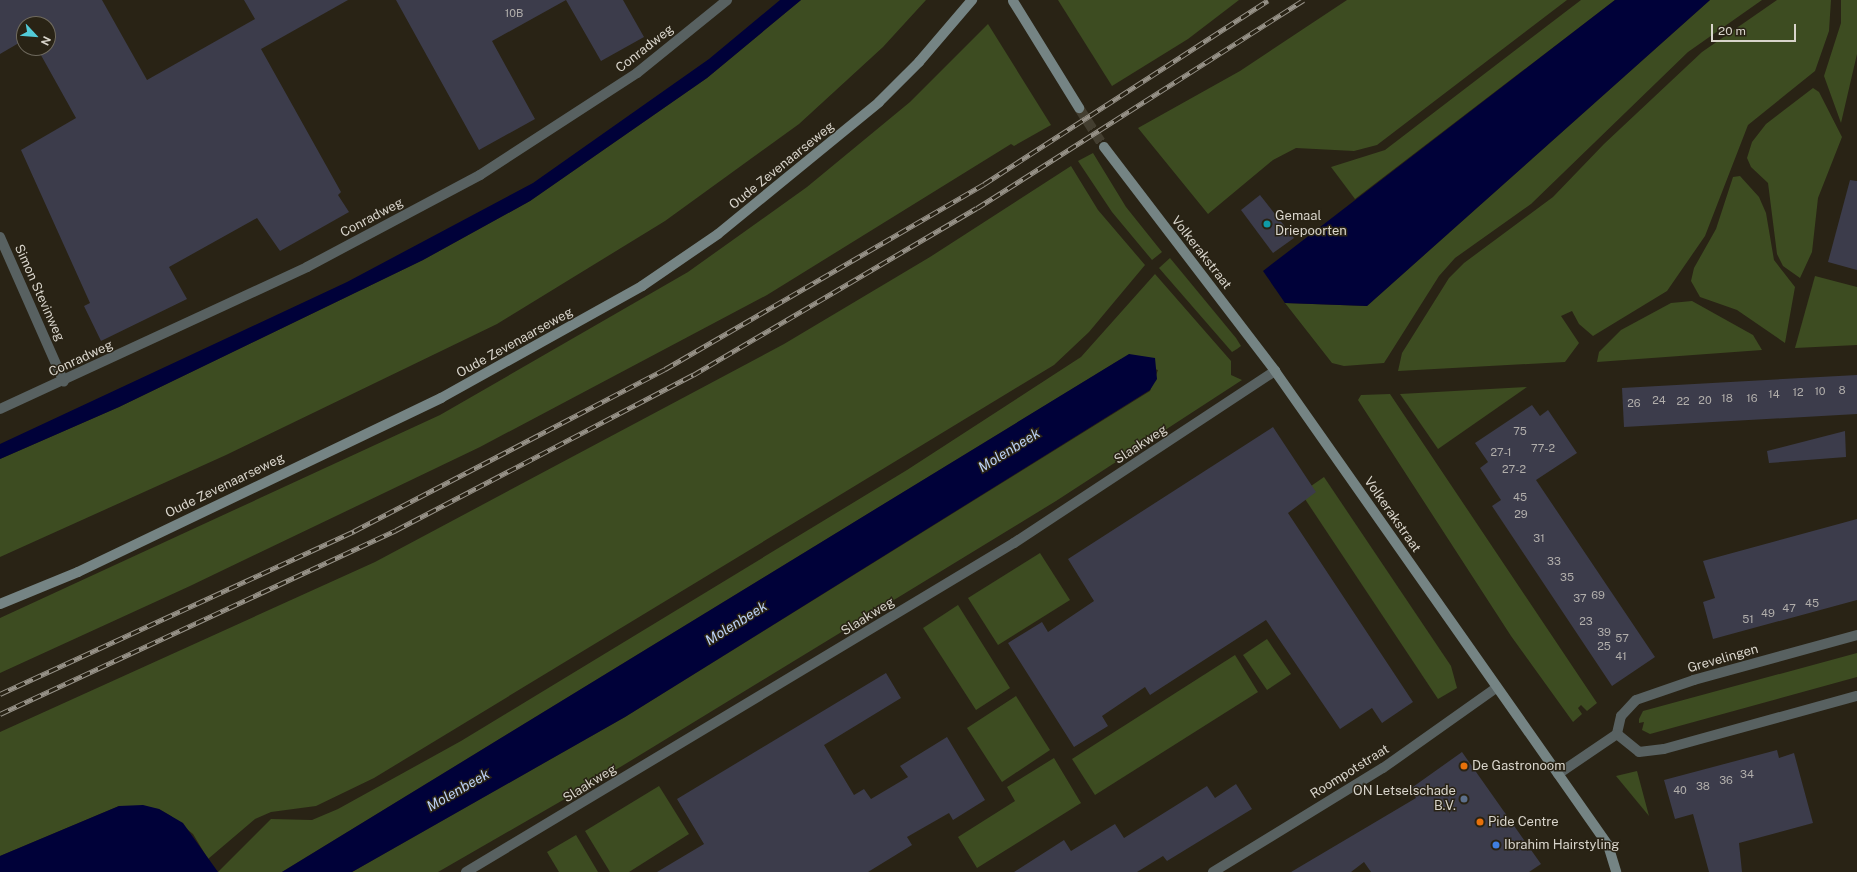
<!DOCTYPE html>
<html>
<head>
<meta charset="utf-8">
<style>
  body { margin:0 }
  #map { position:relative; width:1857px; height:872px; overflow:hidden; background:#292315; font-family:"Public Sans",sans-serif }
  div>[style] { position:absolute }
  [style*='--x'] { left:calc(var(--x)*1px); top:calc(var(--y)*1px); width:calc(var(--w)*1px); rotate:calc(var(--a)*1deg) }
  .green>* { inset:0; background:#3d4c21 }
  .water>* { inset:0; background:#000139 }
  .building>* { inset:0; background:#3c3c4b }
  .secondary-tunnel>* { height:10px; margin-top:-5px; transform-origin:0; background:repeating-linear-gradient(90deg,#433e30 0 10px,transparent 0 15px) }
  .street>* { height:10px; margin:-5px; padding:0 5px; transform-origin:5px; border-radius:5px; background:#586161 }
  .secondary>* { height:10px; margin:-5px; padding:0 5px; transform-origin:5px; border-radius:5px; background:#758484 }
  .rail>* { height:4.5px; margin-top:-2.25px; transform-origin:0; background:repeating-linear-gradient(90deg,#292315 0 9px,#979288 0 18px); box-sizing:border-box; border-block:1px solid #979288 }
  .dots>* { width:11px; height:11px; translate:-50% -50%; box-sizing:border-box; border:2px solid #292315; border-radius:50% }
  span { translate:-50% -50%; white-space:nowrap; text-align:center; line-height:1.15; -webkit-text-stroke:3px #292315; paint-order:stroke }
  .number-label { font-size:11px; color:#b1aeab }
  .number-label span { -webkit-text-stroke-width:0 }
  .street-label { font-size:13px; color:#d8d4cb }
  .poi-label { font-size:13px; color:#d8d4cb }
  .left { translate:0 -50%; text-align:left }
  .right { translate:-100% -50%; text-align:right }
  .water-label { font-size:14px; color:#bbd0f4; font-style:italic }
  .north { position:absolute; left:16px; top:16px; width:40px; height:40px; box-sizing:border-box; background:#292315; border:1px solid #6f6a5e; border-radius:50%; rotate:116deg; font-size:11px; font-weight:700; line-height:16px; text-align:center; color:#d8d4cb }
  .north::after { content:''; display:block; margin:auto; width:14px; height:18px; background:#52cbd8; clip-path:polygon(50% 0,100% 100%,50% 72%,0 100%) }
  .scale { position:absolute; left:1711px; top:24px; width:85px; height:18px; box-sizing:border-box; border:2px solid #d8d4cb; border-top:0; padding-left:5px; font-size:12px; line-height:14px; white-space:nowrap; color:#d8d4cb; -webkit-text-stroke:3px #292315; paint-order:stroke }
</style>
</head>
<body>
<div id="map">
  <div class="green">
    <i style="clip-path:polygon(801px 0,926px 0,883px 47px,799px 124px,665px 221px,497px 324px,226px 455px,0 557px,0 459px,119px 407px,423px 260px,530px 201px,707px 78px)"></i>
    <i style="clip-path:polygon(1058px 0,1239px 0,1188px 39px,1112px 86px)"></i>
    <i style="clip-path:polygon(1347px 0,1567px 0,1377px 145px,1354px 151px,1296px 148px,1273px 160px,1208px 214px,1138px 128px,1240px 71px)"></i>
    <i style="clip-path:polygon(1581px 0,1615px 0,1355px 199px,1331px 167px,1385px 150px)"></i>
    <i style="clip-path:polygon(1710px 0,1762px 0,1688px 52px,1531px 204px,1455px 258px,1439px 276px,1384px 363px,1344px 366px,1332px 363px,1285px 303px,1367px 306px)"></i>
    <i style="clip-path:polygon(1777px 0,1831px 0,1829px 31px,1815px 71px,1748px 125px,1705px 236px,1667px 291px,1593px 336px,1579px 324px,1572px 311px,1561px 316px,1579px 343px,1565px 362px,1398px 371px,1402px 353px,1449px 278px,1464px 263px,1553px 197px,1604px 144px,1702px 52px)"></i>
    <i style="clip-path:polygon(1841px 0,1857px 0,1857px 54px,1841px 123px,1824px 76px,1841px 23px)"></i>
    <i style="clip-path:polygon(988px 24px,1051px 125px,1014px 146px,1011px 144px,767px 295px,480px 447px,190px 586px,0 673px,0 618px,440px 415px,688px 272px,807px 187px,910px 102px)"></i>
    <i style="clip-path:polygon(1813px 88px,1819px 92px,1842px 137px,1818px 198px,1812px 252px,1800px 278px,1783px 266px,1777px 254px,1768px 183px,1751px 167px,1747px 158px,1752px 142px,1766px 124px)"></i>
    <i style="clip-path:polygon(1093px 153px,1126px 207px,1162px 252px,1152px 260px,1112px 212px,1078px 161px)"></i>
    <i style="clip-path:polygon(1071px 166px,1098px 210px,1145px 265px,1089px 332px,1054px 365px,374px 778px,316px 806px,271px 812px,255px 819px,208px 859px,193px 834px,171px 816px,159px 809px,119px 806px,0 856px,0 732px,375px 562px,784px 344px,930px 257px)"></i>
    <i style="clip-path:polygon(1740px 176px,1759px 197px,1766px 213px,1774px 260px,1795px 287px,1785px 343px,1737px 310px,1700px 297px,1691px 281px,1694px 268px,1716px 229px,1733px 177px)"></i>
    <i style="clip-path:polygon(1170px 258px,1236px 338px,1241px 346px,1237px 349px,1232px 352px,1159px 268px)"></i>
    <i style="clip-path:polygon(1155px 274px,1231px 361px,1231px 375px,1242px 380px,1056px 501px,622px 766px,438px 872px,352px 872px,625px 717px,1150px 391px,1158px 370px,1121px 359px,282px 872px,218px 872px,271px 819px,312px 820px,338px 809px,461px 741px,907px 470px,1081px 357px)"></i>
    <i style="clip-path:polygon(1815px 276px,1857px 287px,1857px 345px,1795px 348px)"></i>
    <i style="clip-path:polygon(1692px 301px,1753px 335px,1762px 350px,1597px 362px,1599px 352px,1621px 330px,1671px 303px)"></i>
    <i style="clip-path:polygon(1527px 387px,1438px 449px,1400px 394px)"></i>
    <i style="clip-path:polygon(1390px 394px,1597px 703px,1587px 711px,1581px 705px,1578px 708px,1582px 714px,1573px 722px,1511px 636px,1358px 400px,1361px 395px)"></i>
    <i style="clip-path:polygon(1324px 477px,1451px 666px,1457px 688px,1438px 699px,1301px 493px)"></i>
    <i style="clip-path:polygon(1040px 553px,1070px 600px,998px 645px,968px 598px)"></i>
    <i style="clip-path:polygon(958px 605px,1010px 688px,976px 710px,923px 628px)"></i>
    <i style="clip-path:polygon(1267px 639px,1291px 674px,1267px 690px,1243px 655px)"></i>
    <i style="clip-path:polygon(1857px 653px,1857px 677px,1650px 734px,1642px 730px,1644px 722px,1639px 723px,1639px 719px,1643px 711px)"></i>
    <i style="clip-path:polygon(1235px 655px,1258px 692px,1095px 795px,1072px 759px)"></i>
    <i style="clip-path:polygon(1016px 696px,1050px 750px,1002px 782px,967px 728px)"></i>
    <i style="clip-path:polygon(1054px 758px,1081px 803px,977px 868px,958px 837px,1015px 801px,1007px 787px)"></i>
    <i style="clip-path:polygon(1637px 771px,1649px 816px,1616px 776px)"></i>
    <i style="clip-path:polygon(659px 786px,689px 834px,629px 872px,610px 872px,585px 831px)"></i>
    <i style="clip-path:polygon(576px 835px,598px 872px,559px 872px,547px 852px)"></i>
  </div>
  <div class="water">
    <i style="clip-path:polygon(780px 0,801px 0,707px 78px,530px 201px,423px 260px,119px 407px,0 459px,0 444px,347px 282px,533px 183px,709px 59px)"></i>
    <i style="clip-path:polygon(1615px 0,1710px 0,1367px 306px,1285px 303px,1263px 271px)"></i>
    <i style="clip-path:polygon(1129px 354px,1155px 358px,1157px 379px,1150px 390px,625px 717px,352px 872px,282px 872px)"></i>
    <i style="clip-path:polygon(143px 805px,159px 809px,183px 823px,218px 872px,0 872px,0 856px,119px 806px)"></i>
  </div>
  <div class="building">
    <i style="clip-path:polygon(0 0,102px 0,147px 80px,255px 19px,244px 0,348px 0,261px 49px,341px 192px,338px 195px,349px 212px,280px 251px,257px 218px,169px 267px,187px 299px,101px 341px,84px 306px,90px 303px,21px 150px,76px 118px,37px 48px,48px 48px,48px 24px,24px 24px,24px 40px,0 54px)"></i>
    <i style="clip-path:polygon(396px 0,623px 0,644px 37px,601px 61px,566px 0,492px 41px,535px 119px,479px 150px)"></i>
    <i style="clip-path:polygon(1850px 180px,1857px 181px,1857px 270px,1828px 262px)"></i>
    <i style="clip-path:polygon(1260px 195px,1294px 238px,1273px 253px,1241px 210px)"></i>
    <i style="clip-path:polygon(1857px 375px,1857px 414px,1624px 427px,1622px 388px)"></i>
    <i style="clip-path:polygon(1532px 405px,1540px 416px,1548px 410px,1577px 453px,1536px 480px,1655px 657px,1612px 686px,1492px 506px,1501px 500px,1480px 468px,1488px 462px,1475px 443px)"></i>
    <i style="clip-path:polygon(1273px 427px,1316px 492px,1288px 513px,1413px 702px,1382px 723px,1372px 708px,1340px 729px,1266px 620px,1150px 695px,1145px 687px,1102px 716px,1108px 726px,1074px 747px,1008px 643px,1042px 622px,1048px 632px,1094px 601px,1068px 559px)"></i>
    <i style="clip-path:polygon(1845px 431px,1846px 457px,1769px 463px,1767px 451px)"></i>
    <i style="clip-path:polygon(1857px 519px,1857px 600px,1713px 639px,1703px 602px,1715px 598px,1703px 561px)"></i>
    <i style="clip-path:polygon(886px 673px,901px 698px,824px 745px,854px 795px,864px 789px,871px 799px,908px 777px,900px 766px,947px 737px,985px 800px,953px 820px,949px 813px,907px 837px,912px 845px,868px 872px,657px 872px,704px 844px,677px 799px)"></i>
    <i style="clip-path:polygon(1777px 750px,1779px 758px,1794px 753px,1813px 823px,1739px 843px,1742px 872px,1709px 872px,1693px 814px,1675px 819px,1664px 780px)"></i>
    <i style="clip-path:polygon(1462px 752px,1541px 864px,1529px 872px,1371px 872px,1364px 862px,1351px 872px,1291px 872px,1416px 798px,1410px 789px)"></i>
    <i style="clip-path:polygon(1236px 784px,1252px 809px,1167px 861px,1163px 856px,1137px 872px,1014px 872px,1064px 840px,1071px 851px,1115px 824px,1124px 838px,1207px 786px,1215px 798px)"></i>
  </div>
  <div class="secondary-tunnel">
    <i style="--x:1079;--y:108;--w:46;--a:57.3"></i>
  </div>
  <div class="street">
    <i style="--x:0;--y:237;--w:158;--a:66.2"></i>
    <i style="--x:0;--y:409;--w:338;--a:-24.8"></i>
    <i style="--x:307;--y:267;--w:196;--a:-28"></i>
    <i style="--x:480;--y:175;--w:187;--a:-33"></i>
    <i style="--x:637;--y:73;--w:116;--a:-39"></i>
    <i style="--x:1857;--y:635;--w:169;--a:164.6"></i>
    <i style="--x:1694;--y:680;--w:61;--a:161"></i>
    <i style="--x:1636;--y:700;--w:22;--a:133"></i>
    <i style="--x:1621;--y:716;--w:18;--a:103"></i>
    <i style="--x:1617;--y:734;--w:28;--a:39"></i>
    <i style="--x:1639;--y:752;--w:25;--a:-7"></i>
    <i style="--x:1664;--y:749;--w:200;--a:-15.4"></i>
    <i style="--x:1558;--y:774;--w:71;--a:-34.1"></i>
    <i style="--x:466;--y:872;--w:639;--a:-30.98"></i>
    <i style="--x:1014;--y:543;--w:313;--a:-33.4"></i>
    <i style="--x:1213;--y:872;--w:199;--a:-31.5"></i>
    <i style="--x:1383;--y:768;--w:138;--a:-35.3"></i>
  </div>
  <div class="secondary">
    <i style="--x:1013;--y:1;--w:126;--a:58.3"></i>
    <i style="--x:1104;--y:147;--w:282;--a:52.6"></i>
    <i style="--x:1275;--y:371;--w:579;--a:54.91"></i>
    <i style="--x:1608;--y:845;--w:28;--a:73"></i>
    <i style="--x:0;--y:604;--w:84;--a:-22.3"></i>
    <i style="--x:78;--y:572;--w:403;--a:-25.6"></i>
    <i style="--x:441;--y:398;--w:230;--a:-29.1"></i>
    <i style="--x:642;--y:286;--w:92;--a:-34.4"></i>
    <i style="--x:718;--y:234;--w:208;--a:-39.3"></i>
    <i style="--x:879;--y:102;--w:57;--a:-45"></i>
    <i style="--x:919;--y:62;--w:82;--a:-49.5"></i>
  </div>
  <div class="rail">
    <i style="--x:0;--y:694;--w:390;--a:-24.7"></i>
    <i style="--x:354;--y:531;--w:351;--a:-27.5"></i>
    <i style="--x:665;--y:369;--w:369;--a:-30.1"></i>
    <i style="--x:984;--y:184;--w:338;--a:-32.9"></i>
    <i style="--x:0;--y:714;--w:437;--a:-24.9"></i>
    <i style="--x:396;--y:530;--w:335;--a:-27.6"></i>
    <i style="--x:693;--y:375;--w:329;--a:-30.5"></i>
    <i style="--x:977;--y:208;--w:387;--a:-32.5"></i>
  </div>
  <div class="dots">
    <i style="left:1267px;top:224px;background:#0f9aa8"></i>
    <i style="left:1464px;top:766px;background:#e8710a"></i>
    <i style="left:1464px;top:799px;background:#5c6f8a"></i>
    <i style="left:1480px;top:822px;background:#e8710a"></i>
    <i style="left:1496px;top:845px;background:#3f7fe0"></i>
  </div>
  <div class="number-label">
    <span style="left:514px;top:13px">10B</span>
    <span style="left:1842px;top:390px">8</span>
    <span style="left:1820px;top:391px">10</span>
    <span style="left:1798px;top:392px">12</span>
    <span style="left:1774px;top:394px">14</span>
    <span style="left:1727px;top:398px">18</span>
    <span style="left:1752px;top:398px">16</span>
    <span style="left:1659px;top:400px">24</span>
    <span style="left:1705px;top:400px">20</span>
    <span style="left:1683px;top:401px">22</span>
    <span style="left:1634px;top:403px">26</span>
    <span style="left:1520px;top:431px">75</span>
    <span style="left:1543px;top:448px">77-2</span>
    <span style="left:1501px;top:452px">27-1</span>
    <span style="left:1514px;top:469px">27-2</span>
    <span style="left:1520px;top:497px">45</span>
    <span style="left:1521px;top:514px">29</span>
    <span style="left:1539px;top:538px">31</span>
    <span style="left:1554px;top:561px">33</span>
    <span style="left:1567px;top:577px">35</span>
    <span style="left:1598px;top:595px">69</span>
    <span style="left:1580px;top:598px">37</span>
    <span style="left:1812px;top:603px">45</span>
    <span style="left:1789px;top:608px">47</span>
    <span style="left:1768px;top:613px">49</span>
    <span style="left:1748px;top:619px">51</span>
    <span style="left:1586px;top:621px">23</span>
    <span style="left:1604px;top:632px">39</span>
    <span style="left:1622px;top:638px">57</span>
    <span style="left:1604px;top:646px">25</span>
    <span style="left:1621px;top:656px">41</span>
    <span style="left:1747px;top:774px">34</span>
    <span style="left:1726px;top:780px">36</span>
    <span style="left:1703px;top:786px">38</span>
    <span style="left:1680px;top:790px">40</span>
  </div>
  <div class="street-label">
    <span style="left:645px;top:49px;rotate:-38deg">Conradweg</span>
    <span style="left:782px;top:166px;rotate:-39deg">Oude Zevenaarseweg</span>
    <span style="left:372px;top:218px;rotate:-28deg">Conradweg</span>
    <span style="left:1201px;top:253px;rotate:52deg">Volkerakstraat</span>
    <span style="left:39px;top:293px;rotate:66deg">Simon Stevinweg</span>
    <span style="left:515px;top:343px;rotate:-29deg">Oude Zevenaarseweg</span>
    <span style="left:81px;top:359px;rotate:-25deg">Conradweg</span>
    <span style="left:1141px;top:445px;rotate:-33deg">Slaakweg</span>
    <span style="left:225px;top:486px;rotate:-26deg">Oude Zevenaarseweg</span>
    <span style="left:1392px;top:515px;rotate:55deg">Volkerakstraat</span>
    <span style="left:868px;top:617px;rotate:-32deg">Slaakweg</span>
    <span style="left:1723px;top:659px;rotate:-16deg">Grevelingen</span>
    <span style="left:1350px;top:772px;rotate:-32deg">Roompotstraat</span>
    <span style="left:590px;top:784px;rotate:-32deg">Slaakweg</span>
  </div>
  <div class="poi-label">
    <span class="left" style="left:1275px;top:224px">Gemaal<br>Driepoorten</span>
    <span class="left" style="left:1472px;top:766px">De Gastronoom</span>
    <span class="right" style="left:1456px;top:799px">ON Letselschade<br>B.V.</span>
    <span class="left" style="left:1488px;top:822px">Pide Centre</span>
    <span class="left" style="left:1504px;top:845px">Ibrahim Hairstyling</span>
  </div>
  <div class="water-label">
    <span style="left:1009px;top:450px;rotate:-32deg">Molenbeek</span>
    <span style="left:736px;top:623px;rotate:-32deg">Molenbeek</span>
    <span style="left:458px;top:790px;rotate:-30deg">Molenbeek</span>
  </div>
  <div class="north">N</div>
  <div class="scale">20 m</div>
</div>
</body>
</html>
